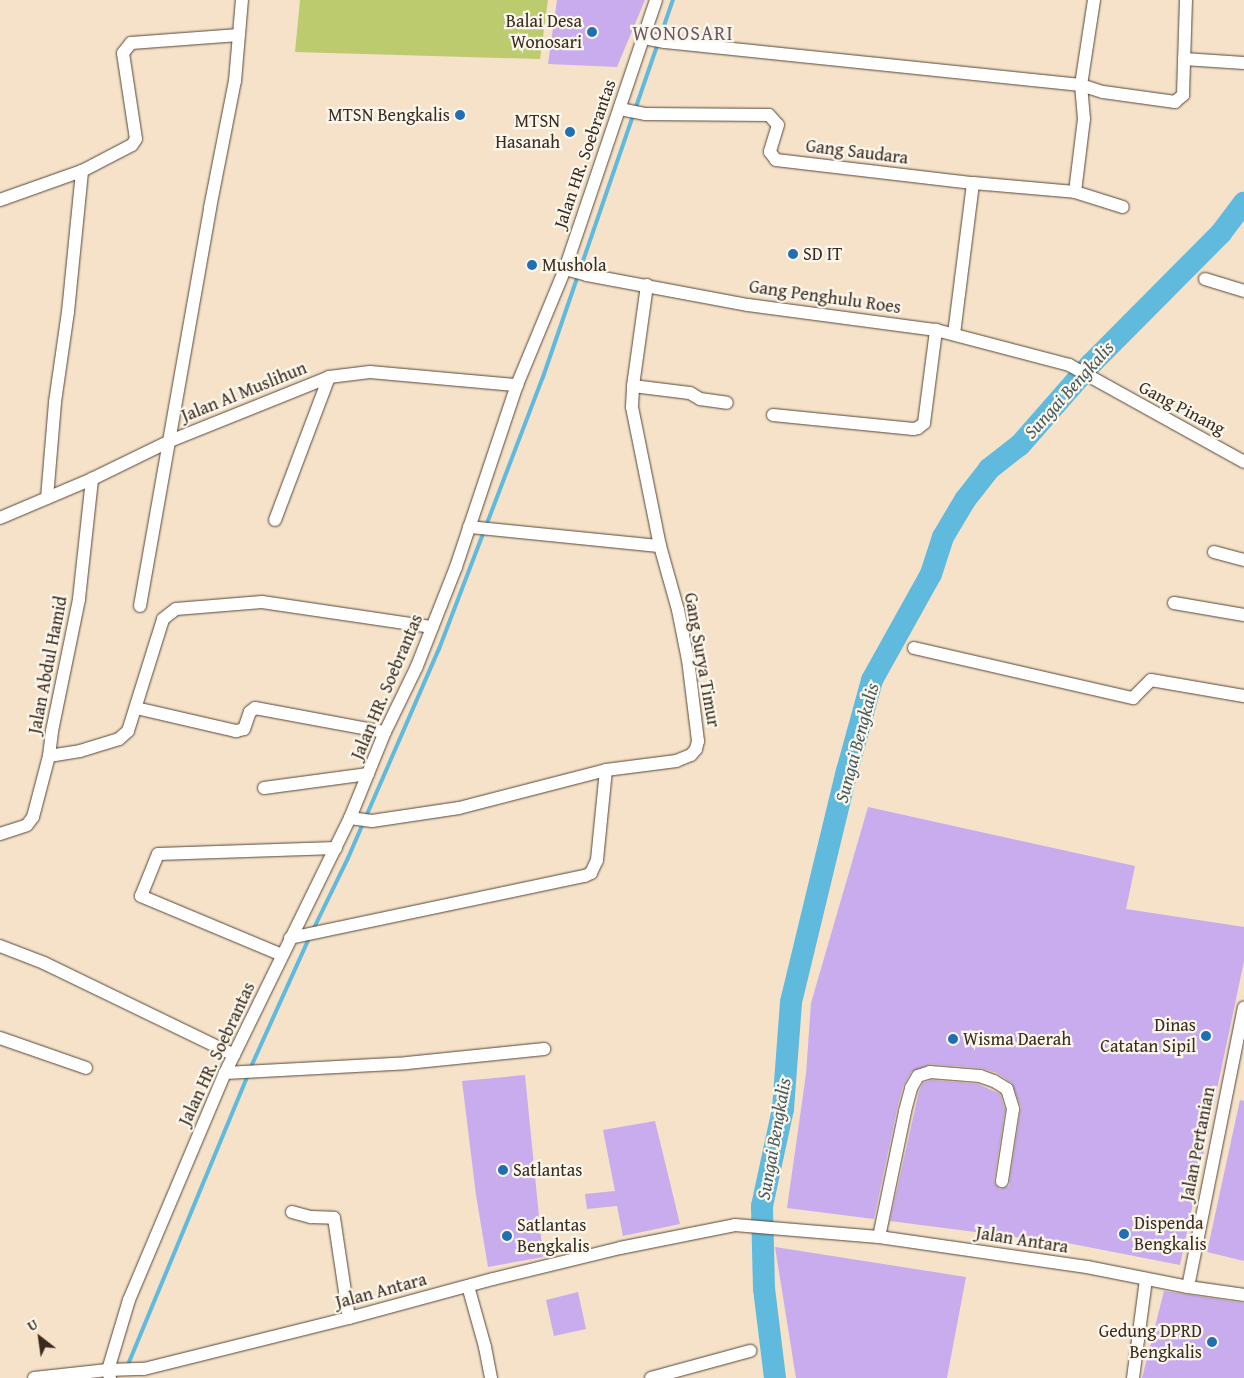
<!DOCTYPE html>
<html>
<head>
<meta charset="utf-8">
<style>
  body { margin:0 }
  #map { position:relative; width:1244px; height:1378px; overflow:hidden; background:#f5e2c9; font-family:"Gentium Book Plus",serif }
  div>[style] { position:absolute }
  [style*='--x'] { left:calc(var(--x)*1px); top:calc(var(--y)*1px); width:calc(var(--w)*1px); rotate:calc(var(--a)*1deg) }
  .green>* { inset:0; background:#bccb6e }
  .stream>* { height:4px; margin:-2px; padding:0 2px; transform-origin:2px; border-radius:2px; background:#5fbadd }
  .river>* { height:22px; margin:-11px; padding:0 11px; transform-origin:11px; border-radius:11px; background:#5fbadd }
  .building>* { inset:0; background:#c9acee }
  .roads { filter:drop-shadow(0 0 1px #574638) drop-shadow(0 0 1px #574638) }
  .minor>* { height:12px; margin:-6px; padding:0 6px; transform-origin:6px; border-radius:6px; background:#fff }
  .dots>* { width:14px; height:14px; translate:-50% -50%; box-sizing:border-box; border:2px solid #fbf7ec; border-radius:50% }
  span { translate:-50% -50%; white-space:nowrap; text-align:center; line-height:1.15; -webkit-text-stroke:4.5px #fbf7ec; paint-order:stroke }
  .poi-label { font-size:18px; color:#3b2a1e }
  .right { translate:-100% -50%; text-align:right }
  .left { translate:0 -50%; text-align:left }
  .street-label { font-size:18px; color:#3b2a1e }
  .water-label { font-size:19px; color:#485c61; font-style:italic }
  .quarter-label { font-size:20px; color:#6d5867; letter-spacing:1px }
  .north { position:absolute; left:15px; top:1313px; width:50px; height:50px; -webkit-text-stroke:4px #fbf7ec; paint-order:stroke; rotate:330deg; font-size:14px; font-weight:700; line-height:20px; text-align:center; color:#3b2a1e }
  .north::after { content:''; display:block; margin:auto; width:18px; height:22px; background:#3b2a1e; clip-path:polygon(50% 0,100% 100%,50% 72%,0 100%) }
</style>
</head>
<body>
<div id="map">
  <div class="green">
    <i style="clip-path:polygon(300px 0,548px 0,540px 59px,295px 52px)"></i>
  </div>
  <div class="stream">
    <i style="--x:313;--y:930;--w:80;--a:-64.1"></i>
    <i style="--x:348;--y:858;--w:228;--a:-66.5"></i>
    <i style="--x:439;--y:649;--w:291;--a:-69.1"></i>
    <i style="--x:543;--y:377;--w:399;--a:-71"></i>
    <i style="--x:250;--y:1069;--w:146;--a:-65.7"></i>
    <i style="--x:127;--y:1367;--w:316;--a:-67.5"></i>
  </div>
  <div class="river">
    <i style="--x:775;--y:1378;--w:90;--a:-97"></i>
    <i style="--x:764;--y:1289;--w:83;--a:-91.4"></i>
    <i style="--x:762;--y:1206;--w:99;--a:-77.8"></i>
    <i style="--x:783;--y:1109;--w:107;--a:-85.7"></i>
    <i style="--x:791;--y:1002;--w:238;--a:-76.4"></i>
    <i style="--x:847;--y:771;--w:94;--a:-74.6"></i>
    <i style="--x:872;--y:680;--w:121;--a:-60.9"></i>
    <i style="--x:931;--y:574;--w:39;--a:-72"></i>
    <i style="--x:943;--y:537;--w:43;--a:-59.3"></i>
    <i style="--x:965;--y:500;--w:39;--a:-52"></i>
    <i style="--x:989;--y:469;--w:39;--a:-38"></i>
    <i style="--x:1020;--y:445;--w:108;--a:-48.8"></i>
    <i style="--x:1091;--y:364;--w:185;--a:-45.2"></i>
    <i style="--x:1221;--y:233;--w:38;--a:-53"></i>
  </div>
  <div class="building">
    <i style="clip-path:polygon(557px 0,645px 0,617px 67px,548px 64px)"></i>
    <i style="clip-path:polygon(868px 807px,1135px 866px,1126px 909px,1244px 927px,1244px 961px,1180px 1265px,1052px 1240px,1052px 1242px,890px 1221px,919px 1091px,923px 1083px,931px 1080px,978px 1084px,1000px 1094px,1005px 1110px,994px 1180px,995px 1184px,1000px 1189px,1009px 1186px,1021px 1107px,1012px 1083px,997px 1073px,981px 1068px,930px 1064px,911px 1072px,903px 1086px,897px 1109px,874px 1219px,787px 1208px,806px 1074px,811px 1003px)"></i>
    <i style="clip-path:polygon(525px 1075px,543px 1257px,488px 1267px,476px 1195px,462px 1081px)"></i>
    <i style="clip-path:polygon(1240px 1100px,1244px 1101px,1244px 1261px,1207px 1252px)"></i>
    <i style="clip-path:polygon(655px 1121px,680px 1224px,623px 1236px,617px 1206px,587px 1209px,585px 1194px,615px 1191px,603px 1130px)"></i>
    <i style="clip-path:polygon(775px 1247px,966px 1277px,947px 1378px,796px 1378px)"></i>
    <i style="clip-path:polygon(1164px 1291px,1244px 1303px,1244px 1378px,1142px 1378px)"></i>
    <i style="clip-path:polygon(578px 1292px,586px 1329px,554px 1336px,546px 1300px)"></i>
  </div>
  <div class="roads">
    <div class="minor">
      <i style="--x:644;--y:38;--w:21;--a:11"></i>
      <i style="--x:665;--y:42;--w:418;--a:5.9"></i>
      <i style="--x:1081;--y:85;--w:23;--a:18"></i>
      <i style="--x:1103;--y:92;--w:73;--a:7.9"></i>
      <i style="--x:1175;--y:102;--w:11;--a:-41"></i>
      <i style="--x:1183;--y:95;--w:95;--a:-88.2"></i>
      <i style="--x:1184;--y:59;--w:60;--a:3.8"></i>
      <i style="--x:620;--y:109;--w:25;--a:11"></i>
      <i style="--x:645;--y:114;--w:124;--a:0.5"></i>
      <i style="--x:769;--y:115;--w:13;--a:48"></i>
      <i style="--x:778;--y:125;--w:28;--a:107"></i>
      <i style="--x:770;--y:152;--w:10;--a:53"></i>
      <i style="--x:776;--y:160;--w:198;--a:6.7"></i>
      <i style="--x:973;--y:183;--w:102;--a:5"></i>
      <i style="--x:1075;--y:192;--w:50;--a:17.4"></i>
      <i style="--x:1075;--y:192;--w:74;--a:-83"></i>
      <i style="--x:1084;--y:119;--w:34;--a:-95"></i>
      <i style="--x:1081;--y:85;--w:86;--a:-81.3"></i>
      <i style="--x:0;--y:200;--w:87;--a:-19.5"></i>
      <i style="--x:82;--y:171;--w:56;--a:-27.5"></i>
      <i style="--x:132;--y:145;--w:7;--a:-56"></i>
      <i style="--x:136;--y:139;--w:87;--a:-98.6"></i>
      <i style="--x:123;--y:53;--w:13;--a:-51"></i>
      <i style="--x:131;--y:43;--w:108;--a:-4.2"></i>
      <i style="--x:565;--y:269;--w:23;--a:15"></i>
      <i style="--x:587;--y:275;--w:164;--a:10.6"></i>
      <i style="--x:748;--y:305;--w:190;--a:7.6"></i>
      <i style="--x:936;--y:330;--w:138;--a:14.7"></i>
      <i style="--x:1069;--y:365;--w:200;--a:29"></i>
      <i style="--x:1205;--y:279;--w:41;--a:17.1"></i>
      <i style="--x:954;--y:334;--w:152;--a:-82.8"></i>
      <i style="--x:633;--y:386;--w:57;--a:7"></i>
      <i style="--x:690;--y:393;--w:12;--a:31"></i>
      <i style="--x:700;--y:399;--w:27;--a:8"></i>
      <i style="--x:773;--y:415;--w:141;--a:5.7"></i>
      <i style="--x:913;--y:429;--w:5;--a:-11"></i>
      <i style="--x:918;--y:428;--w:8;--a:-40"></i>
      <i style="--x:924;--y:423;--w:94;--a:-82.6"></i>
      <i style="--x:47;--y:498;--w:96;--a:-85.2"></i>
      <i style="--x:55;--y:402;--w:91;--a:-81.8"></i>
      <i style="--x:68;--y:312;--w:142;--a:-84.3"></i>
      <i style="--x:0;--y:518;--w:100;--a:-23"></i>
      <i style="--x:92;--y:479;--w:87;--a:-26"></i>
      <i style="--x:170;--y:441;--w:171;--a:-21.9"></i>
      <i style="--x:329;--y:377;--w:41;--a:-7"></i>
      <i style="--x:370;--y:372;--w:148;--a:5.1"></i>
      <i style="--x:275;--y:520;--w:153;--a:-69.3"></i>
      <i style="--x:469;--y:527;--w:192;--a:5.7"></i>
      <i style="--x:1214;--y:552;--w:31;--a:15"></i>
      <i style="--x:1174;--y:603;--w:71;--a:9.7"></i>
      <i style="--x:140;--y:606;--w:404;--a:-80"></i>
      <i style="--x:210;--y:208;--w:129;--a:-78.9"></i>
      <i style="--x:235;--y:81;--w:81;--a:-85.1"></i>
      <i style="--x:914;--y:648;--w:225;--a:12.9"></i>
      <i style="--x:1133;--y:698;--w:25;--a:-45"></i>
      <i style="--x:1151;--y:680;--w:94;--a:9.8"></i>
      <i style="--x:136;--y:708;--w:103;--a:13"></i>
      <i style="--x:236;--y:731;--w:8;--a:-14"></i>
      <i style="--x:244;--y:729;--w:18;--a:-71"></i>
      <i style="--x:250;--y:712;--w:6;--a:-39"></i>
      <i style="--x:255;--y:708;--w:132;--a:10.5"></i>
      <i style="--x:49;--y:756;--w:31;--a:-9"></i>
      <i style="--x:80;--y:751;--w:41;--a:-17.1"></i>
      <i style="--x:119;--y:739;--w:12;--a:-42"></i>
      <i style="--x:128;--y:731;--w:117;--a:-72.6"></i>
      <i style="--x:163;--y:619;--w:16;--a:-38"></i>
      <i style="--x:176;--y:609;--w:86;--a:-4.7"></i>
      <i style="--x:262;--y:602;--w:172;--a:8.4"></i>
      <i style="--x:264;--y:788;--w:105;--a:-7.7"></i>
      <i style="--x:350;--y:818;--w:22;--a:8"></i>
      <i style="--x:372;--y:821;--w:88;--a:-8.5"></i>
      <i style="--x:459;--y:808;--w:152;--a:-14.5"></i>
      <i style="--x:606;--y:770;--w:71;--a:-7.3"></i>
      <i style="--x:676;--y:761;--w:16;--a:-22"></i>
      <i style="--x:691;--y:755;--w:8;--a:-50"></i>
      <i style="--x:696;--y:749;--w:8;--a:-76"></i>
      <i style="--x:698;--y:741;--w:82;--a:-97"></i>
      <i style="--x:688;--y:660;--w:51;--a:-101.3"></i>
      <i style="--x:678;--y:610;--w:66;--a:-105.7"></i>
      <i style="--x:660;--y:546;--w:142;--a:-101.4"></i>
      <i style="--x:632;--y:407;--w:21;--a:-87"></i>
      <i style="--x:633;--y:386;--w:102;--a:-82.1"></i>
      <i style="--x:0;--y:834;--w:28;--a:-18"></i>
      <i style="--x:27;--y:825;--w:10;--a:-53"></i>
      <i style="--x:33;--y:817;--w:63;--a:-75.3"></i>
      <i style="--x:49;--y:756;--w:25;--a:-83"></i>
      <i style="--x:52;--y:731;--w:135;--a:-78.4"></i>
      <i style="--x:79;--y:599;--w:121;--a:-83.8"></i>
      <i style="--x:290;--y:938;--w:301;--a:-11.9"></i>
      <i style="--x:585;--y:876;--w:7;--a:-27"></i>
      <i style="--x:591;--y:873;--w:14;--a:-65"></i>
      <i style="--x:597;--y:860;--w:90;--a:-84.3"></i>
      <i style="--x:0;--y:946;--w:47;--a:21.1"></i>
      <i style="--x:44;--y:963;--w:211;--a:25.8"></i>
      <i style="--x:282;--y:955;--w:153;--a:-157.3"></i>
      <i style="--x:141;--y:896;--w:45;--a:-68"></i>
      <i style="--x:158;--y:854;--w:178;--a:-1.9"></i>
      <i style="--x:0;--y:1038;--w:91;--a:19.2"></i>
      <i style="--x:225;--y:1073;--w:182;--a:-3.1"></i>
      <i style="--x:407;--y:1063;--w:138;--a:-5.8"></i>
      <i style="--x:292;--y:1212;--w:20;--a:15"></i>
      <i style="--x:311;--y:1217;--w:23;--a:2"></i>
      <i style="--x:334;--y:1218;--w:101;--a:81.5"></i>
      <i style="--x:879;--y:1237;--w:129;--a:-78.3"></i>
      <i style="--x:905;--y:1111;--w:24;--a:-75"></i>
      <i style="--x:911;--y:1088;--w:14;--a:-60"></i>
      <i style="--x:918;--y:1076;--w:13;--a:-18"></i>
      <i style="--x:930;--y:1072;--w:50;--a:4.6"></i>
      <i style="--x:980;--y:1076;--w:15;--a:20"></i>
      <i style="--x:994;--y:1081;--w:15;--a:32"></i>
      <i style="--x:1007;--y:1089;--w:21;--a:73"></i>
      <i style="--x:1013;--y:1109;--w:73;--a:98.7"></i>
      <i style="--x:468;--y:1286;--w:63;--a:74.4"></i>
      <i style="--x:485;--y:1347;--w:32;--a:79"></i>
      <i style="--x:1188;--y:1287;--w:285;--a:-78.7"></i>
      <i style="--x:34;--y:1378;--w:74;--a:-6.2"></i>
      <i style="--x:108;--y:1370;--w:36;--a:-2"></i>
      <i style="--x:144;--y:1369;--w:211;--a:-14"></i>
      <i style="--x:349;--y:1318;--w:149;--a:-15.2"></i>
      <i style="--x:493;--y:1279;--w:131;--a:-13.7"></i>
      <i style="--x:620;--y:1248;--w:117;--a:-11.3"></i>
      <i style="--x:735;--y:1225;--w:144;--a:4.8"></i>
      <i style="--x:879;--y:1237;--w:210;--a:8.2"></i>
      <i style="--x:1087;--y:1267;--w:103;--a:11.2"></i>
      <i style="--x:1188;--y:1287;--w:57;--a:8.1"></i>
      <i style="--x:110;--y:1378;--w:8;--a:-104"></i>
      <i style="--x:108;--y:1370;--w:73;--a:-73.3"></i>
      <i style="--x:129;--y:1300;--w:246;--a:-67.1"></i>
      <i style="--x:225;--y:1073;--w:284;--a:-63.9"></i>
      <i style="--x:350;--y:818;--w:93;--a:-67.9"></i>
      <i style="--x:385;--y:732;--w:73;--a:-64.1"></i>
      <i style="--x:417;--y:666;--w:106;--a:-68.5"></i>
      <i style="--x:456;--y:567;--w:192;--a:-71.5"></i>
      <i style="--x:517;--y:385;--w:126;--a:-67.5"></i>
      <i style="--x:565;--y:269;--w:284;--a:-71.3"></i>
      <i style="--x:651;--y:1378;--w:103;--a:-15.3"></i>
      <i style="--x:1133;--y:1378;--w:100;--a:-82.5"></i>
    </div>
  </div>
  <div class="dots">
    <i style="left:592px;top:32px;background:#1f6fb2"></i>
    <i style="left:460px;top:115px;background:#1f6fb2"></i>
    <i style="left:570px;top:132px;background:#1f6fb2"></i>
    <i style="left:793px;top:254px;background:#1f6fb2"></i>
    <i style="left:532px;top:265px;background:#1f6fb2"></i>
    <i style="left:1206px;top:1036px;background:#1f6fb2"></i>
    <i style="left:953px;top:1039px;background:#1f6fb2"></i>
    <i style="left:503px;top:1170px;background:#1f6fb2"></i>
    <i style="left:1124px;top:1234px;background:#1f6fb2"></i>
    <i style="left:507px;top:1236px;background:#1f6fb2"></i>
    <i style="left:1212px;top:1342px;background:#1f6fb2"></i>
  </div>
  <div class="poi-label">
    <span class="right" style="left:582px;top:32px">Balai Desa<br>Wonosari</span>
    <span class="right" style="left:450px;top:115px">MTSN Bengkalis</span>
    <span class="right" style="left:560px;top:132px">MTSN<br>Hasanah</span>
    <span class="left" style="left:803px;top:254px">SD IT</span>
    <span class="left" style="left:542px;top:265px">Mushola</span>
    <span class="right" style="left:1196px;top:1036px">Dinas<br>Catatan Sipil</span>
    <span class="left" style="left:963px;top:1039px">Wisma Daerah</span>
    <span class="left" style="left:513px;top:1170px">Satlantas</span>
    <span class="left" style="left:1134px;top:1234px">Dispenda<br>Bengkalis</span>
    <span class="left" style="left:517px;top:1236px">Satlantas<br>Bengkalis</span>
    <span class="right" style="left:1202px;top:1342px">Gedung DPRD<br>Bengkalis</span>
  </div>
  <div class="street-label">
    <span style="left:857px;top:152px;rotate:7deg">Gang Saudara</span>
    <span style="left:585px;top:154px;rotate:-71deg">Jalan HR. Soebrantas</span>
    <span style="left:825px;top:297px;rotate:8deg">Gang Penghulu Roes</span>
    <span style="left:244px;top:392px;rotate:-22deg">Jalan Al Muslihun</span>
    <span style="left:1182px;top:408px;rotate:28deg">Gang Pinang</span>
    <span style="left:702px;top:660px;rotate:80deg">Gang Surya Timur</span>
    <span style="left:48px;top:665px;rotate:-79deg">Jalan Abdul Hamid</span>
    <span style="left:387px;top:687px;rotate:-67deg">Jalan HR. Soebrantas</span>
    <span style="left:217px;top:1054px;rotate:-65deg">Jalan HR. Soebrantas</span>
    <span style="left:1198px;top:1144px;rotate:-79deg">Jalan Pertanian</span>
    <span style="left:1022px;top:1240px;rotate:9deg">Jalan Antara</span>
    <span style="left:381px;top:1291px;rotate:-15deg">Jalan Antara</span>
  </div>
  <div class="water-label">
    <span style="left:1069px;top:390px;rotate:-48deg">Sungai Bengkalis</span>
    <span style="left:857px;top:743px;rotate:-75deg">Sungai Bengkalis</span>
    <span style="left:774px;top:1139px;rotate:-80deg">Sungai Bengkalis</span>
  </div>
  <div class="quarter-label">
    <span style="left:683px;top:32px">WONOSARI</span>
  </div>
  <div class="north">U</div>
</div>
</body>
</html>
